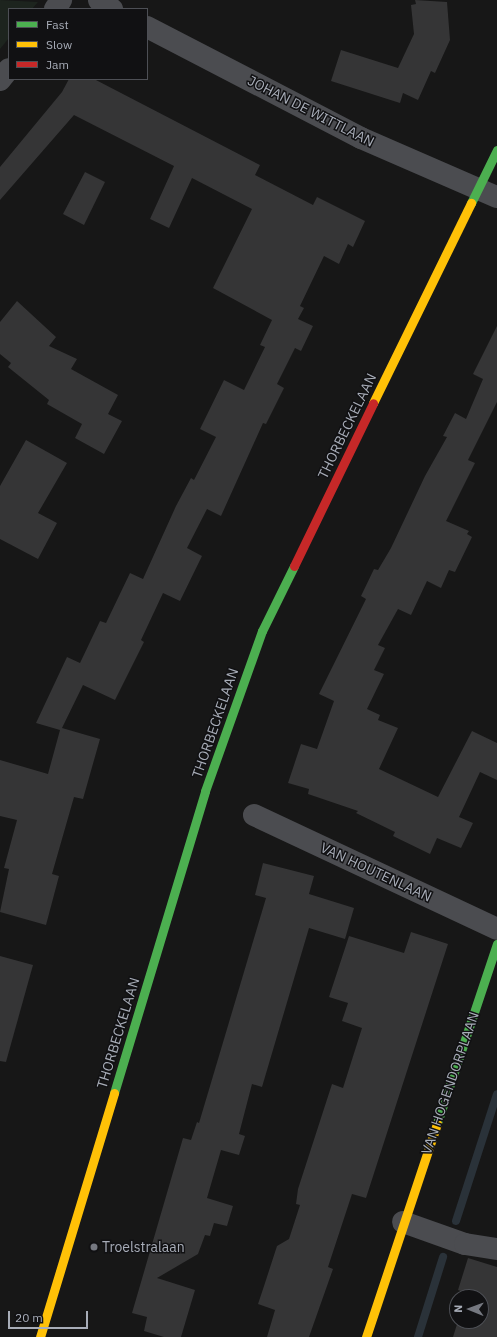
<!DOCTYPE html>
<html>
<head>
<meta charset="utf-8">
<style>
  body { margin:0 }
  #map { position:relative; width:497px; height:1337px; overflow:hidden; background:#171717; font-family:"IBM Plex Sans",sans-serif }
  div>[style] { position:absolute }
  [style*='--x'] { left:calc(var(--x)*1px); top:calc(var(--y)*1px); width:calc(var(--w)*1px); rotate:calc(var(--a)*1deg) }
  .green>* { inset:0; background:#1d241e }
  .stream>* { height:8px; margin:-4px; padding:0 4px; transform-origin:4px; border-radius:4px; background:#2a3239 }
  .building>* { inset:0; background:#353536 }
  .street>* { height:22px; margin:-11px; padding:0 11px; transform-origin:11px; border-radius:11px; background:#4b4c50 }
  .fast>* { height:9px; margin:-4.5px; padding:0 4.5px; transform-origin:4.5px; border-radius:4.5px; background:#4caf50 }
  .slow>* { height:9px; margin:-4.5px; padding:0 4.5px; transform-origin:4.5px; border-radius:4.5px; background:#ffc107 }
  .jam>* { height:9px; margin:-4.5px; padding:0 4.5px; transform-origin:4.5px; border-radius:4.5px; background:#c62828 }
  .dots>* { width:11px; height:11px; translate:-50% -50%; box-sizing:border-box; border:2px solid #111113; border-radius:50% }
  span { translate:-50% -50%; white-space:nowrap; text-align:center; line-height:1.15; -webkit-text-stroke:3px #111113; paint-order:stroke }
  .street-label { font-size:14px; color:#a8adb8 }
  .poi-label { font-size:14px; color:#a8adb8 }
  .left { translate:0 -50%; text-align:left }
  .legend { position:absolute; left:8px; top:8px; width:140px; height:72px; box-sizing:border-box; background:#111113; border:1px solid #4d4f55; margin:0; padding:5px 7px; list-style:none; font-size:12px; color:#a8adb8 }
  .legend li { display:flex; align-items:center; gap:8px; height:20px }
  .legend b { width:20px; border:1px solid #4d4f55 }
  .north { position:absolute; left:449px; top:1289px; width:40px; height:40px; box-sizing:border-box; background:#111113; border:1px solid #4d4f55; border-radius:50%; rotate:271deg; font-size:11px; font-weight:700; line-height:16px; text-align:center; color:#a8adb8 }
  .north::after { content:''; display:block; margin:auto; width:14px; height:18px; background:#757880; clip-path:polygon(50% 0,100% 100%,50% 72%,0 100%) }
  .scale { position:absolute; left:8px; top:1311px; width:80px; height:18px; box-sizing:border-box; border:2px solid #a8adb8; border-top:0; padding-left:5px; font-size:12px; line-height:14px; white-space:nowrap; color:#a8adb8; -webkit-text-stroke:3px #111113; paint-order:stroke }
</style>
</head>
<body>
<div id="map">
  <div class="green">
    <i style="clip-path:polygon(0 0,38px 2px,32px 9px,9px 9px,9px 38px,0 49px)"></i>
  </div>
  <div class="stream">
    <i style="--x:456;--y:1221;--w:133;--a:-72.1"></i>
    <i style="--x:418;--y:1337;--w:84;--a:-72.6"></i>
  </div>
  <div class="building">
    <i style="clip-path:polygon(415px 0,447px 2px,450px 40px,435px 73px,431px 71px,418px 100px,403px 93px,400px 103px,331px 81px,341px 50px,398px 68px,414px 34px,411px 5px,416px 4px)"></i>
    <i style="clip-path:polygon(69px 79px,94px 79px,260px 165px,255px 175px,313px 205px,317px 197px,365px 221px,353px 247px,348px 244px,339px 264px,324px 256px,300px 306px,304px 308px,298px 319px,313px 326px,301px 351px,295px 348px,277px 384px,284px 388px,266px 424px,263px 423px,221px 516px,207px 509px,187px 548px,202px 556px,180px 601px,163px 593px,141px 640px,144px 642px,115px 700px,83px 685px,62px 728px,100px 739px,83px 799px,74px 797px,52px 874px,59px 876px,46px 925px,0 912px,9px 869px,4px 868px,17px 820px,0 816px,0 760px,48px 774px,60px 730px,36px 723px,67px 657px,80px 663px,100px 621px,106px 623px,130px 573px,143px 579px,176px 506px,191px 478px,194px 480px,216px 437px,200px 429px,224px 380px,244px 390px,265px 347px,260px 345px,272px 320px,213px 288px,252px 209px,192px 178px,169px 228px,150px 219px,174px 166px,74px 115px,0 200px,0 167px,62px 92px)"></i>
    <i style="clip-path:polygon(85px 172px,105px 182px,84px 225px,63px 214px)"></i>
    <i style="clip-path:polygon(17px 301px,56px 337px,49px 346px,77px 359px,71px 369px,118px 395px,108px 414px,122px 421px,104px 454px,75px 438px,82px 424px,47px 404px,49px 400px,8px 367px,11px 363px,0 354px,0 322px)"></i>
    <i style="clip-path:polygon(497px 326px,497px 402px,468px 460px,475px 463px,446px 521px,469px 531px,467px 534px,472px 537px,455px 572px,449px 570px,441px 588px,427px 581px,411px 615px,398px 609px,378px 645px,385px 648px,374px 670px,384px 674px,367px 709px,380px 715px,378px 720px,398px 728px,379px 769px,438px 797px,472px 731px,497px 743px,497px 780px,480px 772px,459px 817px,473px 823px,461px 848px,437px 838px,430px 854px,393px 836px,395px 832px,356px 813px,358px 811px,308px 794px,309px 789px,288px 783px,301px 744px,317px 749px,334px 701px,319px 694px,366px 599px,361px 596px,374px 569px,378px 570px,391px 548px,425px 476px,447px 437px,443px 436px,455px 413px,466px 419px,483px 379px,473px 374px)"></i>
    <i style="clip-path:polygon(26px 440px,67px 463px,38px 513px,57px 523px,38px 559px,0 539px,0 486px)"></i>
    <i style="clip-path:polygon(263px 863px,314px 876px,309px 894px,354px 908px,345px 939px,309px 928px,262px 1087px,252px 1084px,239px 1134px,245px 1136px,239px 1155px,221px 1150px,207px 1198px,233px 1206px,227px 1226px,214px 1223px,210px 1236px,205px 1235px,198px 1254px,157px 1278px,195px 1290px,181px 1337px,164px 1337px,144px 1331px,147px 1317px,132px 1313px,183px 1138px,191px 1140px,197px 1122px,199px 1123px,266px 898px,255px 895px)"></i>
    <i style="clip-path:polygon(411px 932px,448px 944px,366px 1198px,352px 1194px,328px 1267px,333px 1269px,309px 1337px,267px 1337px,275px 1310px,258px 1304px,265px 1283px,277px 1246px,289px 1239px,300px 1205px,296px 1204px,298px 1189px,332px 1084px,343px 1088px,362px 1028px,342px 1021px,348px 1003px,329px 997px,349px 936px,404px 953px)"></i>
    <i style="clip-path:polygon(0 956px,33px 965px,6px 1062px,0 1061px)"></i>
    <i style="clip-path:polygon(468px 1258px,497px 1267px,497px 1337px,453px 1337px,458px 1321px,481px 1321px,481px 1297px,467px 1297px,468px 1294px,458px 1290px)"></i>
  </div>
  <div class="street">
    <i style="--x:99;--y:0;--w:16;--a:35"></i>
    <i style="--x:55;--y:9;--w:11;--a:-56"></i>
    <i style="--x:147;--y:27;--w:241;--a:27.4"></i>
    <i style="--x:361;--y:138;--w:148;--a:23.5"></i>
    <i style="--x:0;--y:80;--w:14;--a:-51"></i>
    <i style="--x:254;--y:815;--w:268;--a:25.1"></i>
    <i style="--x:403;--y:1222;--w:66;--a:19.5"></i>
    <i style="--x:465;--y:1244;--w:32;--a:9"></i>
  </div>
  <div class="fast">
    <i style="--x:471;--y:203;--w:59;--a:-63.9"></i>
    <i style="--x:114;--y:1093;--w:315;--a:-73.2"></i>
    <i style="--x:205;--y:791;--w:170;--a:-70.4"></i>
    <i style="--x:262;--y:631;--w:72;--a:-63.8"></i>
    <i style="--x:437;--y:1123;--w:189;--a:-71.5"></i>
  </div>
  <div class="slow">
    <i style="--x:373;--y:403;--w:223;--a:-63.9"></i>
    <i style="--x:40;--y:1337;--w:255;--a:-73.1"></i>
    <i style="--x:366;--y:1337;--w:225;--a:-71.6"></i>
  </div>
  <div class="jam">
    <i style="--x:294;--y:566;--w:181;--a:-64.1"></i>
  </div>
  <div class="dots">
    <i style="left:94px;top:1247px;background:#757880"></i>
  </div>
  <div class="street-label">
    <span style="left:311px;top:111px;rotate:27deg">JOHAN DE WITTLAAN</span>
    <span style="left:347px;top:426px;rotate:-64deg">THORBECKELAAN</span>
    <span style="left:215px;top:723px;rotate:-71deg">THORBECKELAAN</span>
    <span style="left:376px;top:872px;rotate:25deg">VAN HOUTENLAAN</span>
    <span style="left:118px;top:1033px;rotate:-73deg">THORBECKELAAN</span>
    <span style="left:450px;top:1083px;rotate:-71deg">VAN HOGENDORPLAAN</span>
  </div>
  <div class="poi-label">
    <span class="left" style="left:102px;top:1247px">Troelstralaan</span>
  </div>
  <ul class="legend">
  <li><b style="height:5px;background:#4caf50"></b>Fast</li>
  <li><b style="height:5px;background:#ffc107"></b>Slow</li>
  <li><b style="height:5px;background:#c62828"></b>Jam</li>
  </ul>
  <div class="north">N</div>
  <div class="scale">20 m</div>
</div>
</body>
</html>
